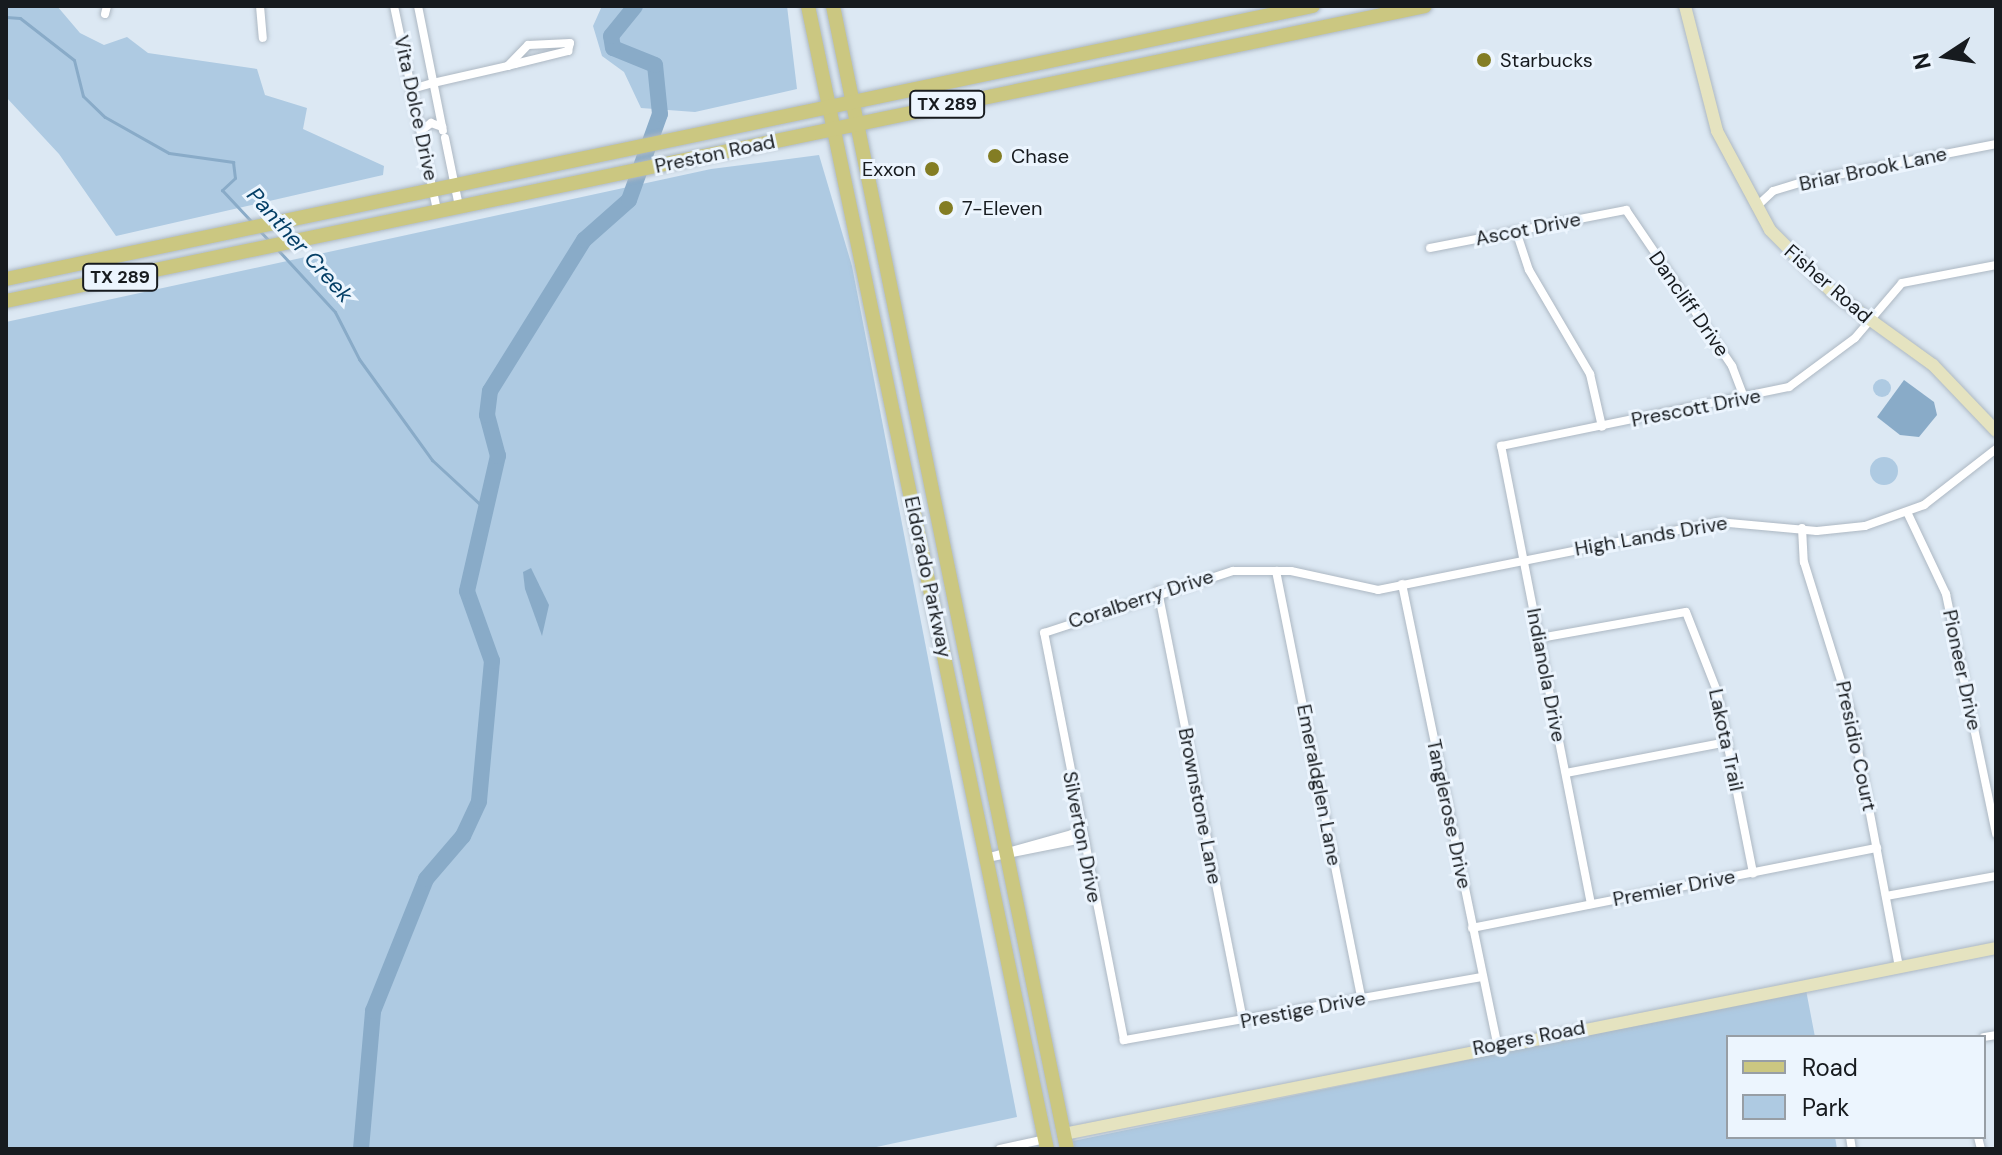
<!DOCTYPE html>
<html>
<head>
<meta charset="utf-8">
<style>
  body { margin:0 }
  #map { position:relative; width:2002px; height:1155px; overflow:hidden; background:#dce8f3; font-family:"DM Sans",sans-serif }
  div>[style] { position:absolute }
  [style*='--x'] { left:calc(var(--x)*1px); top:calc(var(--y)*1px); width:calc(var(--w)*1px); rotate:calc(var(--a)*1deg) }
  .green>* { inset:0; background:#aecae2 }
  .round { border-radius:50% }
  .water>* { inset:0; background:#89abc8 }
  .stream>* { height:3px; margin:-1.5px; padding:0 1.5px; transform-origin:1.5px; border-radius:1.5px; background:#89abc8 }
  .river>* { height:16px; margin:-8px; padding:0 8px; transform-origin:8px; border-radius:8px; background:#89abc8 }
  .roads { filter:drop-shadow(0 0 2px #adb8c3) drop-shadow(0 0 2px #adb8c3) }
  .street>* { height:8px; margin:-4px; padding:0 4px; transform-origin:4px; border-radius:4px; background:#fff }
  .secondary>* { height:12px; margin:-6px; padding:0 6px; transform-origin:6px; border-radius:6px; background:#e5e3c0 }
  .primary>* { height:14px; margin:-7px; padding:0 7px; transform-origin:7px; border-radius:7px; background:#cbc781 }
  .dots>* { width:22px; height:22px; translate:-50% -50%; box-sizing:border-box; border:4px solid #ecf5fe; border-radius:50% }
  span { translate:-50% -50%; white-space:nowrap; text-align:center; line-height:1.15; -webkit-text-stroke:6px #ecf5fe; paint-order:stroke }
  .shield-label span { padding:2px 6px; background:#ecf5fe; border:2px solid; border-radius:6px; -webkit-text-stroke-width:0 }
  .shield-label { font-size:18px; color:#171b1f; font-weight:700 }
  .poi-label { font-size:20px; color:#171b1f }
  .left { translate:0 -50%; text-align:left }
  .right { translate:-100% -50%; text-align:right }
  .street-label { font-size:20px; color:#171b1f }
  .water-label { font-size:22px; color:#053f66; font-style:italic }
  .frame { position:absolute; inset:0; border:8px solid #171b1f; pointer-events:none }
  .legend { position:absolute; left:1726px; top:1035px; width:260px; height:104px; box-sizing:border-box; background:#ecf5fe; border:2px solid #979ea5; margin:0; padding:10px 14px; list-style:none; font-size:24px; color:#171b1f }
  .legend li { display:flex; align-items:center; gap:16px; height:40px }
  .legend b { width:40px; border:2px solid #979ea5 }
  .north { position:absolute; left:1906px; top:16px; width:80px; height:80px; -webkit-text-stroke:6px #ecf5fe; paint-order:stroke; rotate:258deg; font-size:22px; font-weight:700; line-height:32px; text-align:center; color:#171b1f }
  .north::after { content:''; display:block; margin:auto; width:28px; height:36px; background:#171b1f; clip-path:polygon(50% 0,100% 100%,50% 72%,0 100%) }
</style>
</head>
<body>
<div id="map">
  <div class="green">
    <i style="clip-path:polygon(6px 6px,57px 6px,80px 33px,104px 45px,127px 37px,148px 53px,257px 69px,265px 95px,307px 108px,303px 129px,384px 166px,383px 175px,116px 236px,59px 154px,6px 97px)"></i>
    <i style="clip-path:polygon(602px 6px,787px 6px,797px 89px,695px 112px,641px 108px,624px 72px,602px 56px,593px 26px)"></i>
    <i style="clip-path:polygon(819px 155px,852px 266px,1017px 1117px,867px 1149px,6px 1149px,6px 322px,711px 169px)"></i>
    <i class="round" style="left:1873px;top:379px;width:18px;height:18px"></i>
    <i class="round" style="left:1870px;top:457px;width:28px;height:28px"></i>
    <i style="clip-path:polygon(1806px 990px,1815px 1037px,1728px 1037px,1728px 1137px,1835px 1137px,1837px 1149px,1074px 1149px,1073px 1141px)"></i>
  </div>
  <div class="water">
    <i style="clip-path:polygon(1904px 380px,1934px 402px,1937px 415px,1919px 437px,1900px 435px,1877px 417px)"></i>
    <i style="clip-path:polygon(531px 568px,549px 605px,542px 636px,525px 589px,523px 572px)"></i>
  </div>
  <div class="stream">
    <i style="--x:6;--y:17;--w:14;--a:4"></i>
    <i style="--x:20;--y:18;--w:68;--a:37.9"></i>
    <i style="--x:74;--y:60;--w:37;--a:76"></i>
    <i style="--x:83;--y:96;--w:30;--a:44"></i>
    <i style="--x:105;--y:117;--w:73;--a:29.4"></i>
    <i style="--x:169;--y:153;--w:65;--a:8"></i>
    <i style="--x:233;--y:162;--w:16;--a:83"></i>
    <i style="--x:235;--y:178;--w:18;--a:137"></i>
    <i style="--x:222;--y:190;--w:42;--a:46.9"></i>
    <i style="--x:259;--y:230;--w:16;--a:47"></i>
    <i style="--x:278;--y:250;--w:84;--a:47.4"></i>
    <i style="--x:335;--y:312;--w:53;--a:62.9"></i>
    <i style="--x:359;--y:359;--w:125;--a:54.1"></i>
    <i style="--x:432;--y:460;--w:71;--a:42.7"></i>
  </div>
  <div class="river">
    <i style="--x:361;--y:1149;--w:139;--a:-85"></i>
    <i style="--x:373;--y:1011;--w:142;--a:-68.1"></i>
    <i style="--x:426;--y:879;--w:57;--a:-49.3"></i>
    <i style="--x:463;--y:836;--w:38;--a:-65"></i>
    <i style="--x:479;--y:801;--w:141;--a:-84.7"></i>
    <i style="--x:492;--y:661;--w:74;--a:-109.7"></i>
    <i style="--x:467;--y:591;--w:139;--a:-77.1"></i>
    <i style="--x:498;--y:456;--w:42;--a:-105"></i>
    <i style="--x:487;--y:415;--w:24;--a:-83"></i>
    <i style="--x:490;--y:391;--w:178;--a:-58.1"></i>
    <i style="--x:584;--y:240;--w:60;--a:-41.6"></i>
    <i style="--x:629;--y:200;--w:91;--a:-70.2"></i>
    <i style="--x:660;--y:114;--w:49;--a:-95.8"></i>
    <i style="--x:655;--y:65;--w:45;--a:-158"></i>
    <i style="--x:613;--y:48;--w:12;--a:-99"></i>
    <i style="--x:611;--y:36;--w:38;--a:-51"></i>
  </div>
  <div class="roads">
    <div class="street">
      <i style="--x:260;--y:6;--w:32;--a:85"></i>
      <i style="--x:394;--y:6;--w:208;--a:78.1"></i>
      <i style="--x:418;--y:6;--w:127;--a:78.7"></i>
      <i style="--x:105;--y:14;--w:8;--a:-76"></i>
      <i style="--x:412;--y:89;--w:22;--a:-16"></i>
      <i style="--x:433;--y:83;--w:77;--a:-12.8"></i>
      <i style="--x:508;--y:66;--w:7;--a:-16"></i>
      <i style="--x:515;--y:64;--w:55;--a:-13.8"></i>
      <i style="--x:568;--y:51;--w:8;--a:-76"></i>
      <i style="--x:570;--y:43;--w:42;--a:177.3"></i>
      <i style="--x:528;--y:45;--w:29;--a:134"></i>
      <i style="--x:421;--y:131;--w:13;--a:-39"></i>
      <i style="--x:431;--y:123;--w:12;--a:20"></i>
      <i style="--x:445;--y:138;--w:69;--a:78.4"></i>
      <i style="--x:1756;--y:207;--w:23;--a:-43"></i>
      <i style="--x:1773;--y:191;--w:34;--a:-17"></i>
      <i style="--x:1806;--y:181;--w:194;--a:-11"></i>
      <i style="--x:1516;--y:231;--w:41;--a:71.6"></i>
      <i style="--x:1529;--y:270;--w:121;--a:59.6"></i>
      <i style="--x:1590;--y:374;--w:54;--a:77.2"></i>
      <i style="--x:1430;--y:248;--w:200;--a:-11"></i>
      <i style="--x:1626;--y:210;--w:189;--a:55.8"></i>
      <i style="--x:1732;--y:366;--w:36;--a:69"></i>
      <i style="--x:1908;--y:514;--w:89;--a:64.6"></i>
      <i style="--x:1946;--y:594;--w:245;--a:78.2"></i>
      <i style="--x:1802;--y:528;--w:34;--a:87"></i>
      <i style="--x:1804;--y:562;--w:158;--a:72.7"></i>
      <i style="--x:1851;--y:713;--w:258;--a:79.3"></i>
      <i style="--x:1276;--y:571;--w:435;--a:78.7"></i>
      <i style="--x:1402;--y:584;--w:470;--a:78.3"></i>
      <i style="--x:1158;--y:591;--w:438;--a:78.8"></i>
      <i style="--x:1540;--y:638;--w:148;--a:-10.1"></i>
      <i style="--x:1686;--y:612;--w:85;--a:68.6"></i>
      <i style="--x:1717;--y:691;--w:186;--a:78.8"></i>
      <i style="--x:1566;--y:773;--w:164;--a:-10.9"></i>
      <i style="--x:986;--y:858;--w:89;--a:-15.6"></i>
      <i style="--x:1072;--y:834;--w:11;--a:27"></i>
      <i style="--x:987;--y:858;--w:97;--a:-11.3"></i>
      <i style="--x:1886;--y:896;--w:112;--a:-10.3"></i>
      <i style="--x:1591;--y:904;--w:467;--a:-101.1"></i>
      <i style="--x:1501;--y:446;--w:294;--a:-11.6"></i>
      <i style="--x:1789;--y:387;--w:82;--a:-36.6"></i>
      <i style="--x:1855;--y:338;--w:72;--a:-49.5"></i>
      <i style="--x:1902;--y:283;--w:96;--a:-10.8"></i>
      <i style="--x:1472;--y:928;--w:413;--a:-11.2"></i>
      <i style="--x:1482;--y:977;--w:364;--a:170"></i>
      <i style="--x:1124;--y:1040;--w:415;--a:-101.1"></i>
      <i style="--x:1044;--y:633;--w:199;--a:-18.2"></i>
      <i style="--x:1233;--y:571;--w:58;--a:0"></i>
      <i style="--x:1291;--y:571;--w:89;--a:12.3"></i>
      <i style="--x:1378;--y:590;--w:347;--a:-11.3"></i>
      <i style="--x:1718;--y:522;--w:99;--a:5.2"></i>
      <i style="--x:1817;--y:531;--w:48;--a:-5.9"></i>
      <i style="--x:1865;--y:526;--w:63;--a:-19.6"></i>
      <i style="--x:1924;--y:505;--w:91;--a:-37.9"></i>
      <i style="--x:1984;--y:1037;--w:12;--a:-9"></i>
      <i style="--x:1850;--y:1137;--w:12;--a:81"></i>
      <i style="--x:1978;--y:1137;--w:12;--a:76"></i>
      <i style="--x:1000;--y:1149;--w:46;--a:-12.5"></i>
    </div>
    <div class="secondary">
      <i style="--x:1685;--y:6;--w:129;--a:75.6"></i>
      <i style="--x:1717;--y:131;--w:112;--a:61.8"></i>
      <i style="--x:1770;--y:230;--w:89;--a:45"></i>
      <i style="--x:1833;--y:293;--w:123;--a:35.8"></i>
      <i style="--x:1933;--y:365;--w:91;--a:46.3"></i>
      <i style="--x:1064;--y:1134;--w:950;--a:-11.29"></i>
    </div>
    <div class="primary">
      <i style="--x:808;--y:6;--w:1168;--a:78.19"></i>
      <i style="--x:833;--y:6;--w:1167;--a:78.43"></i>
      <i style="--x:6;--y:279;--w:1335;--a:-11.8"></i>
      <i style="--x:6;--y:301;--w:1449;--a:-11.74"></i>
    </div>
  </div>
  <div class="dots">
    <i style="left:1484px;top:60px;background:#837d24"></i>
    <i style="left:995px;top:156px;background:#837d24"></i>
    <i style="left:932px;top:169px;background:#837d24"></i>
    <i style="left:946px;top:208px;background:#837d24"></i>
  </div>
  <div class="shield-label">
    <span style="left:947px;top:104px">TX 289</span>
    <span style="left:120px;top:277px">TX 289</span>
  </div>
  <div class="poi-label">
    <span class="left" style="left:1500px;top:60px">Starbucks</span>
    <span class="left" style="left:1011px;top:156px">Chase</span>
    <span class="right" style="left:916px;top:169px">Exxon</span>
    <span class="left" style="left:962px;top:208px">7-Eleven</span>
  </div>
  <div class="street-label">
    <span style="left:416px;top:108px;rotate:78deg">Vita Dolce Drive</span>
    <span style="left:715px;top:154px;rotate:-12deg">Preston Road</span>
    <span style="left:1873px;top:169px;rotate:-12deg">Briar Brook Lane</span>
    <span style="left:1528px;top:229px;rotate:-11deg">Ascot Drive</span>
    <span style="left:1828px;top:284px;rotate:41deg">Fisher Road</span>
    <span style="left:1689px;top:304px;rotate:55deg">Dancliff Drive</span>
    <span style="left:1696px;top:408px;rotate:-11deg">Prescott Drive</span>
    <span style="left:1651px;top:536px;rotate:-10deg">High Lands Drive</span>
    <span style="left:928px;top:577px;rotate:78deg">Eldorado Parkway</span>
    <span style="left:1141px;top:599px;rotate:-18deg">Coralberry Drive</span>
    <span style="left:1962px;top:670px;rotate:78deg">Pioneer Drive</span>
    <span style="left:1546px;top:675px;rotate:79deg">Indianola Drive</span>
    <span style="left:1726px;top:740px;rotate:78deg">Lakota Trail</span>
    <span style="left:1856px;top:746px;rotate:78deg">Presidio Court</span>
    <span style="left:1319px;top:785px;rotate:79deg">Emeraldglen Lane</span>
    <span style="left:1200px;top:806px;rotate:79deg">Brownstone Lane</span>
    <span style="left:1449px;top:814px;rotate:78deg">Tanglerose Drive</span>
    <span style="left:1082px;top:837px;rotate:79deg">Silverton Drive</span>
    <span style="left:1674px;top:888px;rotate:-11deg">Premier Drive</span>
    <span style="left:1303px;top:1010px;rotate:-11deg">Prestige Drive</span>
    <span style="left:1529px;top:1038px;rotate:-11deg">Rogers Road</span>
  </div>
  <div class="water-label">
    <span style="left:300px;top:245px;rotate:48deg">Panther Creek</span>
  </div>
  <div class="frame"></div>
  <ul class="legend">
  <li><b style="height:10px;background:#cbc781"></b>Road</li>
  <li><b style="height:22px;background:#aecae2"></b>Park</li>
  </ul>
  <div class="north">N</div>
</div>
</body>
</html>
